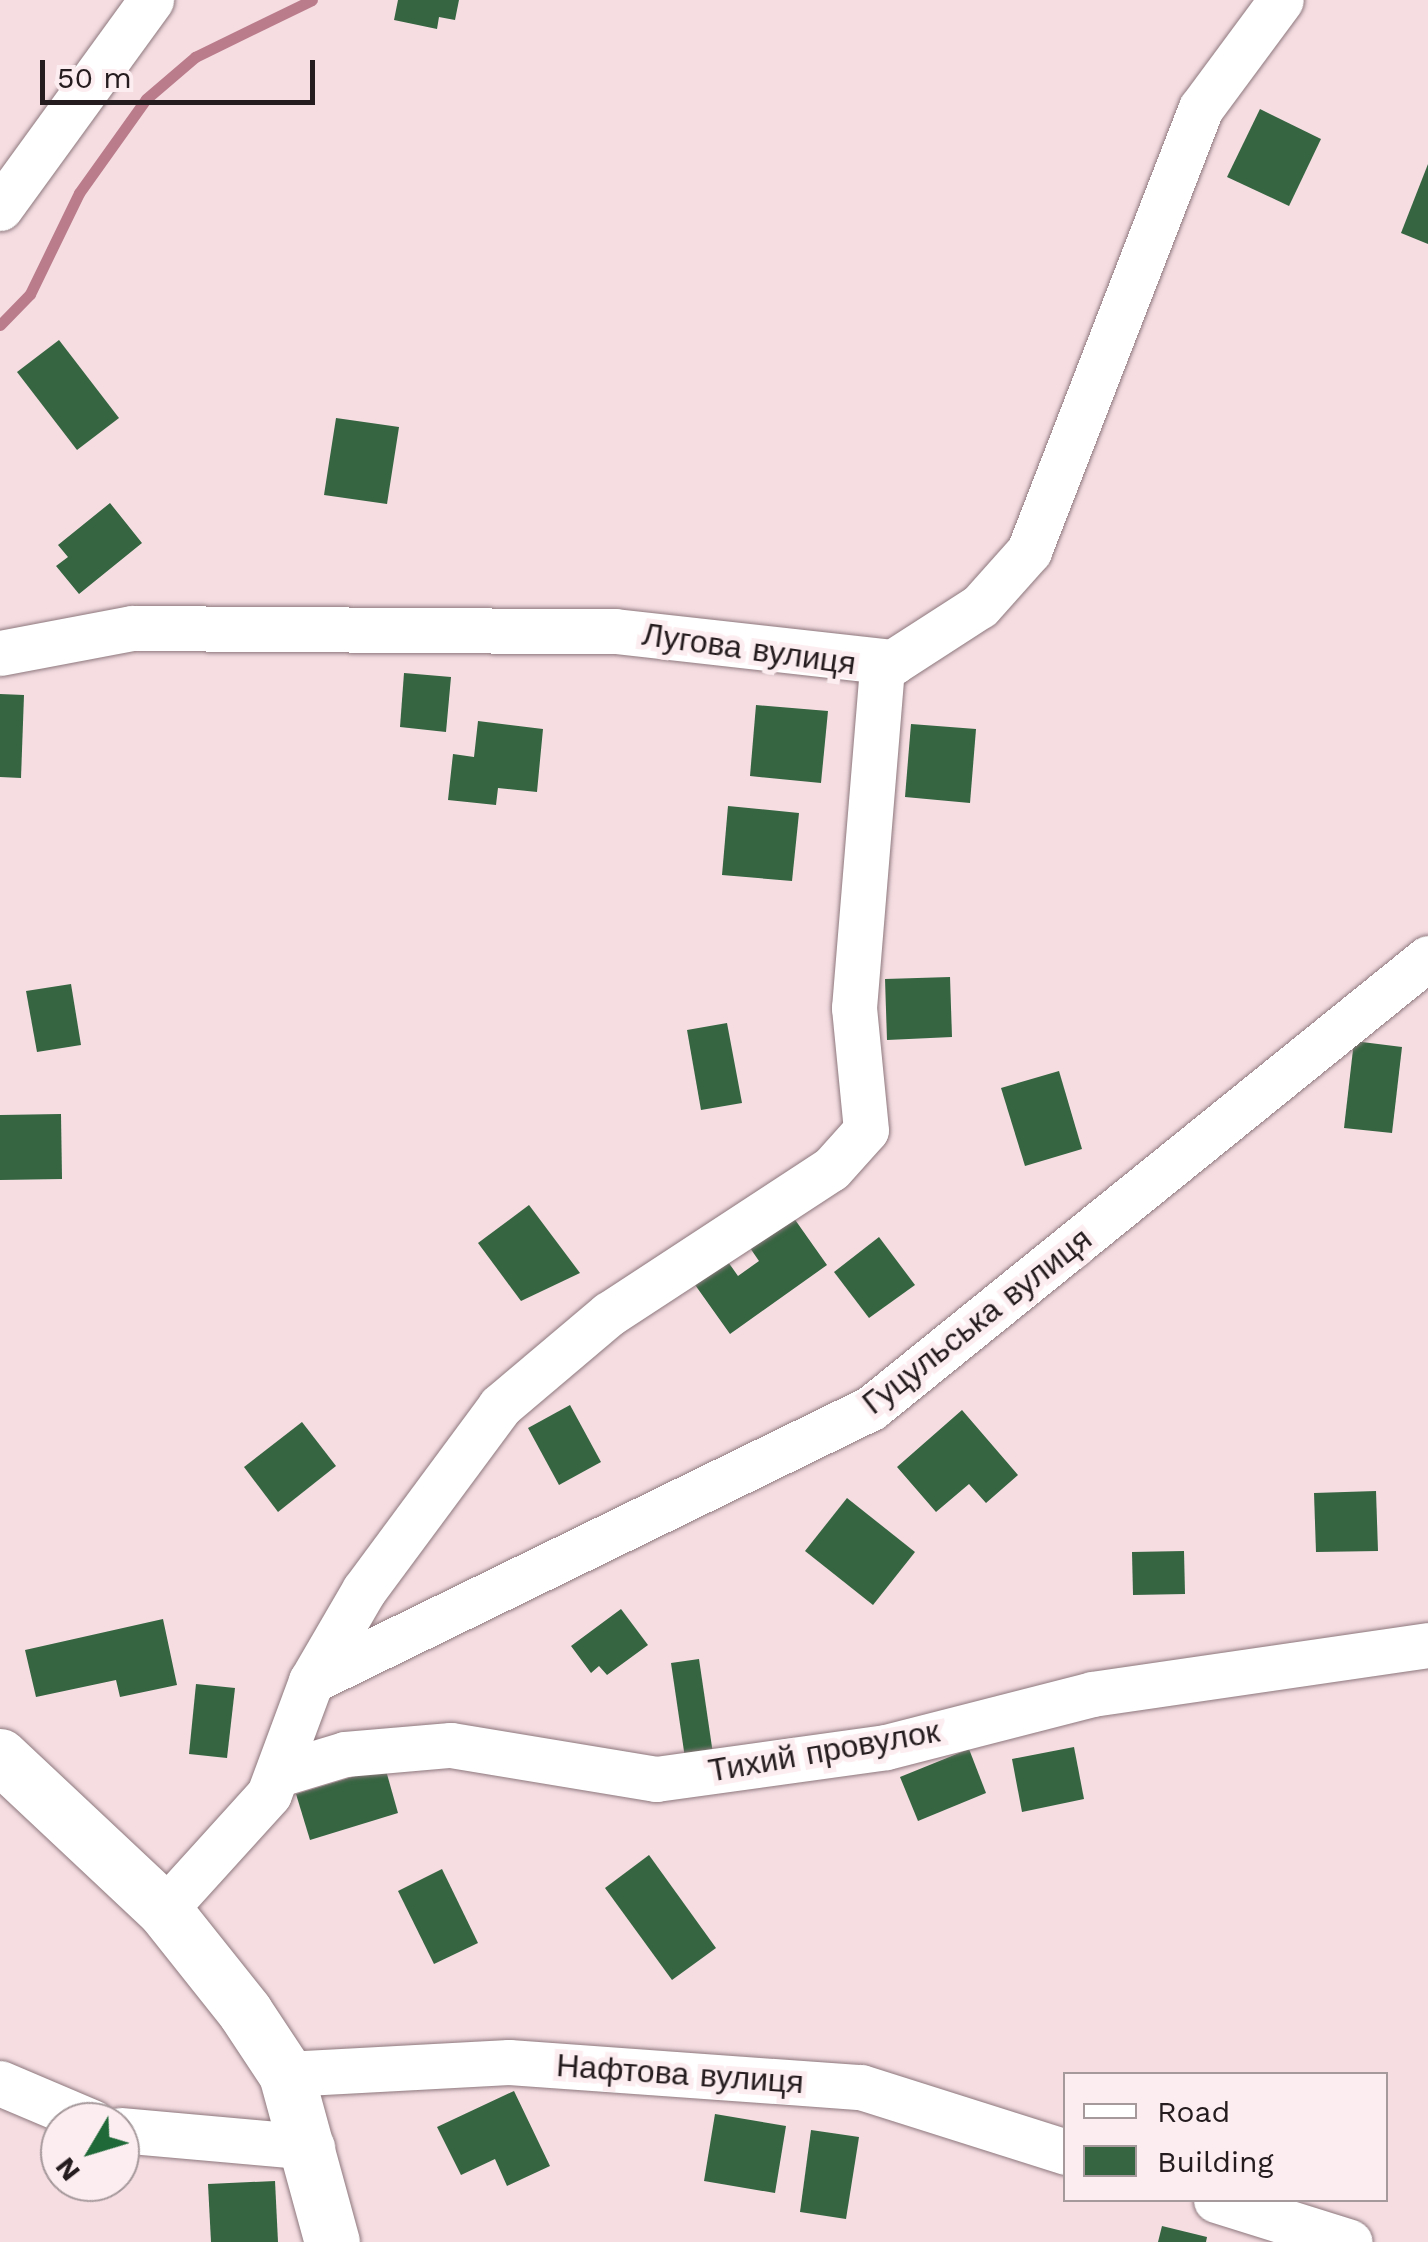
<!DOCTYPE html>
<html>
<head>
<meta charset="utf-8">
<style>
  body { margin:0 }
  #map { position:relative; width:1428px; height:2242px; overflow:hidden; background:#f5dde2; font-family:"Work Sans",sans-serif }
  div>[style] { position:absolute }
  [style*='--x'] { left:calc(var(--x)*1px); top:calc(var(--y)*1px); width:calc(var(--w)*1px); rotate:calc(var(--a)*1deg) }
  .stream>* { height:11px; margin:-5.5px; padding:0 5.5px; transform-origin:5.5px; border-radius:5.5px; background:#ba7c8b }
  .building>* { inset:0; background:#356541 }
  .roads { filter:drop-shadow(0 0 2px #8d787d) drop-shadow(0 0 2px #8d787d) }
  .minor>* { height:45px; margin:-22.5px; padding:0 22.5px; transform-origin:22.5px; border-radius:22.5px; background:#fff }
  .major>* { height:55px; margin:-27.5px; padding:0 27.5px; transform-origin:27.5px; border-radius:27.5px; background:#fff }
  span { translate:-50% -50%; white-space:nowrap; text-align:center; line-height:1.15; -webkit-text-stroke:10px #fcedf0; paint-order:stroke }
  .street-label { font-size:32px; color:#241c1e }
  .legend { position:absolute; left:1063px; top:2072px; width:325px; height:130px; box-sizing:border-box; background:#fcedf0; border:2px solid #a6999c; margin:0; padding:12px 18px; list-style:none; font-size:30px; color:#241c1e }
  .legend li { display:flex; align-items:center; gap:20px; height:50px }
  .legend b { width:50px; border:2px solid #a6999c }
  .north { position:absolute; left:40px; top:2102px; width:100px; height:100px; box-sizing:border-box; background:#fcedf0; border:2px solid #a6999c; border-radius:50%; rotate:232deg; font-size:28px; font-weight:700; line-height:40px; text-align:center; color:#241c1e }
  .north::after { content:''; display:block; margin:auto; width:35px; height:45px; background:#1e6937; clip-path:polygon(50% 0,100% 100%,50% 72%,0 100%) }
  .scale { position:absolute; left:40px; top:60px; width:275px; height:45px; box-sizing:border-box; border:5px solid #241c1e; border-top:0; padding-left:12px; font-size:30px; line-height:35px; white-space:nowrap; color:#241c1e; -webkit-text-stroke:8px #fcedf0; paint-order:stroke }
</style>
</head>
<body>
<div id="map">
  <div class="stream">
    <i style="--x:0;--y:325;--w:43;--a:-45.9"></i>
    <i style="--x:30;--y:294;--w:112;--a:-64.1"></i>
    <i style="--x:79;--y:193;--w:115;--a:-54.5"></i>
    <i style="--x:146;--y:99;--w:65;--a:-40.6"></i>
    <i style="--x:195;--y:57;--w:130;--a:-26"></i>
  </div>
  <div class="building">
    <i style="clip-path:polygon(398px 0,459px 0,455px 20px,439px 17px,437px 29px,394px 20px)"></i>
    <i style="clip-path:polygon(1260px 109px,1321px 139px,1289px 206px,1227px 177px)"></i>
    <i style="clip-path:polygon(1428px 164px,1428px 244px,1401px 233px)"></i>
    <i style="clip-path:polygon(59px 340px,119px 418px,77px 450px,17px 372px)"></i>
    <i style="clip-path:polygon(336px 418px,399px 427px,387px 504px,324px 495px)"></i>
    <i style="clip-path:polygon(110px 503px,142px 543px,79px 594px,56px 566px,68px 557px,58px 545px)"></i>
    <i style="clip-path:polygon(404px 673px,451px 677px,446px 732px,400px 727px)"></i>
    <i style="clip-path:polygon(0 694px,24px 695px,21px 778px,0 777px)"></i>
    <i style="clip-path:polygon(756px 705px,828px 711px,821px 783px,750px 776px)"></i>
    <i style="clip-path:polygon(478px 721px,543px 729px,537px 792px,498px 788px,496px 805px,448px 800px,453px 754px,474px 757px)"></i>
    <i style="clip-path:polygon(911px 724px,976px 729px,970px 803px,905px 797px)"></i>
    <i style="clip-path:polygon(728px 806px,799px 813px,792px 881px,722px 875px)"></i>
    <i style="clip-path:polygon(950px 977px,952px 1037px,887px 1040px,885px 979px)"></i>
    <i style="clip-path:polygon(71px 984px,81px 1045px,37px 1052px,26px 991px)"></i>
    <i style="clip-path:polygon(727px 1023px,742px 1103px,701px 1110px,687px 1030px)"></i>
    <i style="clip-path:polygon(1354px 1041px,1402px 1047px,1392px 1133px,1344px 1128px)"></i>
    <i style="clip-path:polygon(1059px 1071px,1082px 1149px,1025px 1166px,1001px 1088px)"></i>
    <i style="clip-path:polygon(61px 1114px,62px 1179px,0 1180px,0 1115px)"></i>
    <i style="clip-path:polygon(529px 1205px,580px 1273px,521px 1301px,478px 1243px)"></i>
    <i style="clip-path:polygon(791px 1214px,827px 1265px,730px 1334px,693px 1282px,726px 1259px,738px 1276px,759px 1261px,748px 1245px)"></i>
    <i style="clip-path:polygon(879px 1237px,915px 1285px,869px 1318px,834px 1272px)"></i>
    <i style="clip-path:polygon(570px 1405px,601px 1462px,559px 1485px,528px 1428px)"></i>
    <i style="clip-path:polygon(962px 1410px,1018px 1475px,986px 1503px,969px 1484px,936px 1512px,897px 1467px)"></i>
    <i style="clip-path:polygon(302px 1422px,336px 1466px,278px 1512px,244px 1467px)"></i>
    <i style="clip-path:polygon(1376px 1491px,1378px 1551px,1316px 1552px,1314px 1493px)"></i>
    <i style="clip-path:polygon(847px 1498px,915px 1552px,873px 1605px,805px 1551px)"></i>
    <i style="clip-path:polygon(1184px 1551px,1185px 1594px,1133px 1595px,1132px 1552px)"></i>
    <i style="clip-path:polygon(621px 1609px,648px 1645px,607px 1675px,599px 1666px,591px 1673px,571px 1646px)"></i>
    <i style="clip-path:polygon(163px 1619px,177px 1685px,120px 1697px,116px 1680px,36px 1697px,25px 1650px)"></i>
    <i style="clip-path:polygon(699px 1659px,713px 1754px,685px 1758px,671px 1663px)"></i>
    <i style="clip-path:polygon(196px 1684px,235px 1688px,227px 1758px,189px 1754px)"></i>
    <i style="clip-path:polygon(1074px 1747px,1084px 1799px,1022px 1812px,1012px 1759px)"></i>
    <i style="clip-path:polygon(969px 1749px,986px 1793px,918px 1821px,900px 1777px)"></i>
    <i style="clip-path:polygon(385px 1767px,398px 1813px,310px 1840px,296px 1794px)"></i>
    <i style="clip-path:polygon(649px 1855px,716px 1948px,672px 1980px,605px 1888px)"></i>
    <i style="clip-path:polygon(442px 1869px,478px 1943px,434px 1964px,398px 1891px)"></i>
    <i style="clip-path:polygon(514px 2091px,550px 2166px,507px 2186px,495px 2159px,461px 2175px,437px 2127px)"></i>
    <i style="clip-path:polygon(715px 2114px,786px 2126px,775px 2193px,704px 2181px)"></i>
    <i style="clip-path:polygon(811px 2130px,859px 2137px,846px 2219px,800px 2212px)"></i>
    <i style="clip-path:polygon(275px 2181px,278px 2242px,211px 2242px,208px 2184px)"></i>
    <i style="clip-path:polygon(1162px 2226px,1207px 2237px,1206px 2242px,1158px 2242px)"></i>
  </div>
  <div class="roads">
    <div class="minor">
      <i style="--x:0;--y:208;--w:257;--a:-54"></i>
      <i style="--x:0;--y:653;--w:134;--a:-10.7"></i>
      <i style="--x:132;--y:628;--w:483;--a:0.4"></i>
      <i style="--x:615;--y:631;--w:280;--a:6.4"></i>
      <i style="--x:893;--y:662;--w:103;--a:-32.8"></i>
      <i style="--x:980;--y:606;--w:74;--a:-48.3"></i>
      <i style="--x:1029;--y:551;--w:475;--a:-68.8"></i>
      <i style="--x:1201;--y:108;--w:134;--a:-53.5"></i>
      <i style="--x:311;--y:1681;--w:623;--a:-25.99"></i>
      <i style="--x:871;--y:1408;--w:716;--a:-38.93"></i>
      <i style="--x:279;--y:1774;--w:69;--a:-16.9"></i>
      <i style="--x:345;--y:1754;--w:106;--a:-4.9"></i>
      <i style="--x:451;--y:1745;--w:208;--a:9.4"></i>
      <i style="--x:656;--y:1779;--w:232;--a:-7.9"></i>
      <i style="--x:886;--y:1747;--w:213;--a:-14.4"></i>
      <i style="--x:1092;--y:1694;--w:340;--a:-8.3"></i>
      <i style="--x:164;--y:1910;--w:156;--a:-47.8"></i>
      <i style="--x:269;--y:1794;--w:121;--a:-69.6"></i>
      <i style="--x:311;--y:1681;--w:105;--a:-59.8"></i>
      <i style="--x:364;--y:1590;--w:229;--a:-53.5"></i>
      <i style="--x:500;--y:1406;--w:143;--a:-40.2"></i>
      <i style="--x:609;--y:1314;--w:265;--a:-33.2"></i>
      <i style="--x:831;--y:1169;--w:52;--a:-48.1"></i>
      <i style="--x:866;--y:1130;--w:123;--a:-95.6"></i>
      <i style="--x:854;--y:1008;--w:342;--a:-85.3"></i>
      <i style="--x:286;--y:2074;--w:223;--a:-3.1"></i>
      <i style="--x:509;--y:2062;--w:353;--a:4.1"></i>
      <i style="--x:861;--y:2087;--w:215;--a:17.6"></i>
      <i style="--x:0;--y:2083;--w:100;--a:23"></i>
      <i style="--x:120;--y:2130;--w:193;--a:5.1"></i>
      <i style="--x:1216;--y:2200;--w:140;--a:17.4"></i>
    </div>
    <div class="major">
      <i style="--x:0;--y:1756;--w:225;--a:43.2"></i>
      <i style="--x:164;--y:1910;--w:130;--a:51.5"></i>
      <i style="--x:245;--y:2012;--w:74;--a:56.5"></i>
      <i style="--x:286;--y:2074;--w:174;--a:74.7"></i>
    </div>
  </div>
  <div class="street-label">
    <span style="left:749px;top:649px;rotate:8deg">Лугова вулиця</span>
    <span style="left:977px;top:1321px;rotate:-38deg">Гуцульська вулиця</span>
    <span style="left:824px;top:1751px;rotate:-10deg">Тихий провулок</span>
    <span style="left:680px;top:2074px;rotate:4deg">Нафтова вулиця</span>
  </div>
  <ul class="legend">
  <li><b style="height:12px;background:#fff"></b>Road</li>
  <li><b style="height:28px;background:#356541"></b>Building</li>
  </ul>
  <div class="north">N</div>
  <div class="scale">50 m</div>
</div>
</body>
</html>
